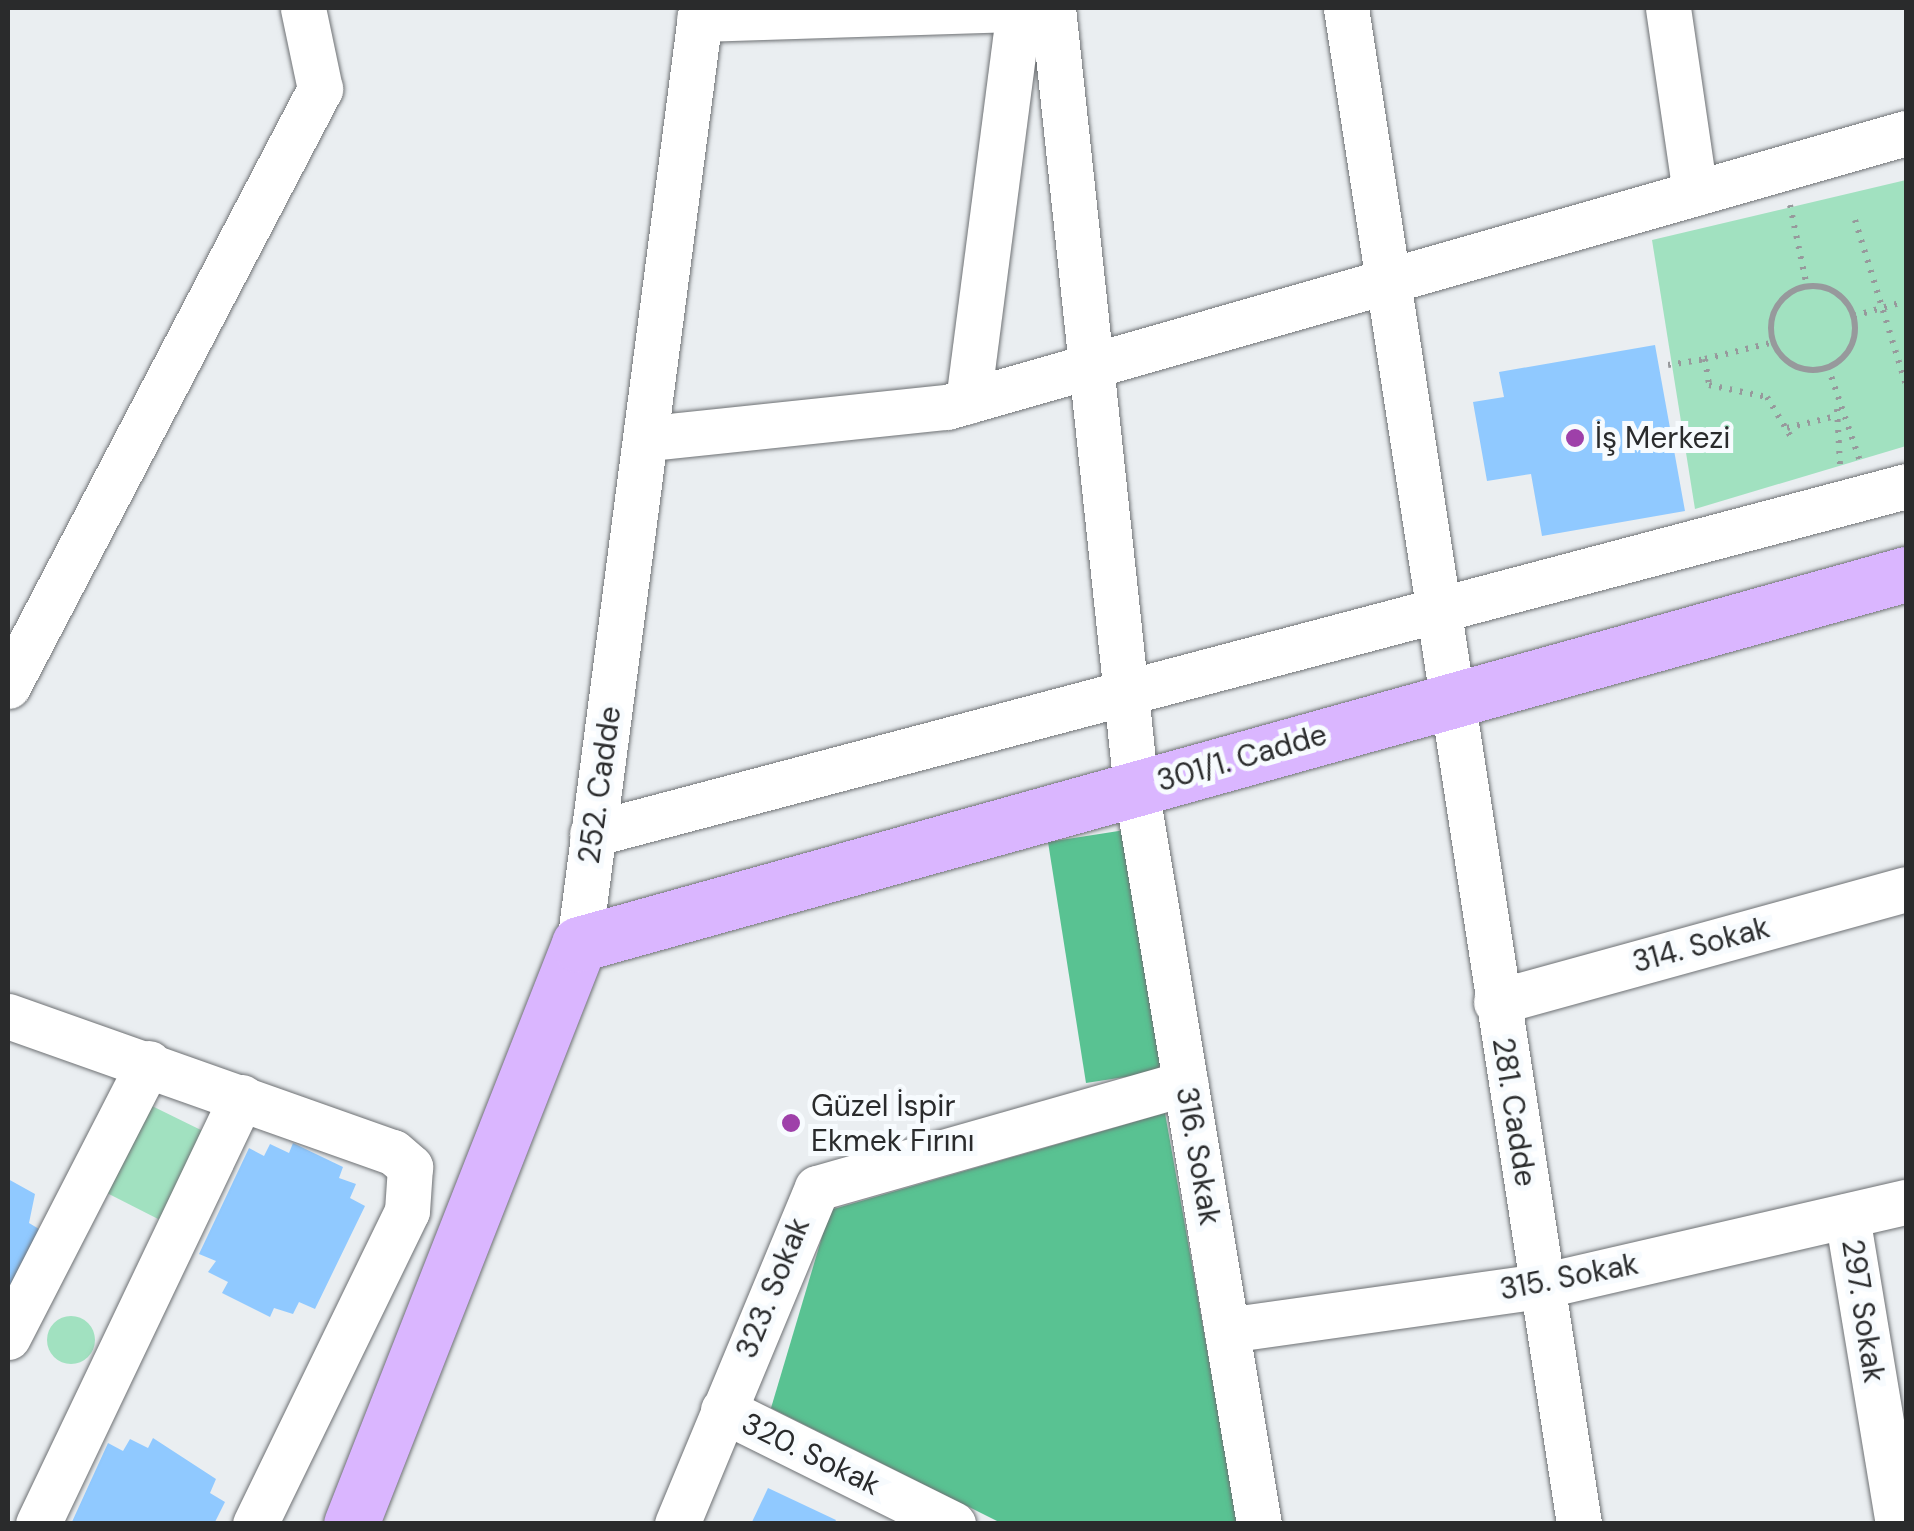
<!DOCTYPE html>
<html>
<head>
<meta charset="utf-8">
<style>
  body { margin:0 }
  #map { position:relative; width:1914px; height:1531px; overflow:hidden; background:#eaeef1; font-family:"DM Sans",sans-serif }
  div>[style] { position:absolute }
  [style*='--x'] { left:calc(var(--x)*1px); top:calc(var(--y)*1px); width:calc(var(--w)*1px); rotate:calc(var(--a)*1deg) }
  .green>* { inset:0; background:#a1e1c0 }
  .round { border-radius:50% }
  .forest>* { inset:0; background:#59c292 }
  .building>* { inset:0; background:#90c9ff }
  .path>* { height:6px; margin-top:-3px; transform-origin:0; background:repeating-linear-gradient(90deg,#97999c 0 2.5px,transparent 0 10.5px) }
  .path>.ring { margin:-3px; padding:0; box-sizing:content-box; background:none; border:6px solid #97999c; border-radius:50% }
  .roads { filter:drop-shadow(0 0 2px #6e7174) drop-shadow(0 0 2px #6e7174) }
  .minor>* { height:45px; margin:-22.5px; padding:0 22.5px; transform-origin:22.5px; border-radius:22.5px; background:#fff }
  .major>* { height:55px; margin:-27.5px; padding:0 27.5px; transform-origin:27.5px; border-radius:27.5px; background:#dab6ff }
  .dots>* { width:28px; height:28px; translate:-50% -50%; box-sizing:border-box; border:5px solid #f7fbfe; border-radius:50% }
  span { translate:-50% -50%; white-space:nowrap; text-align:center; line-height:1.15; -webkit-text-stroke:10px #f7fbfe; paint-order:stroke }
  .poi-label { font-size:30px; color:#2a2b2c }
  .left { translate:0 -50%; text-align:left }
  .street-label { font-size:30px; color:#2a2b2c }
  .frame { position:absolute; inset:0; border:10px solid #2a2b2c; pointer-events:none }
</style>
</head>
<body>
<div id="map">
  <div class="green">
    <i style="clip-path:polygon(1906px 180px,1906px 446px,1695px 509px,1652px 240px)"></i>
    <i style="clip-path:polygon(150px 1105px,207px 1133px,162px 1221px,105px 1192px)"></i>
    <i class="round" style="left:47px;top:1316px;width:48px;height:48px"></i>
  </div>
  <div class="forest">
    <i style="clip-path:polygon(1125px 830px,1164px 1071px,1086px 1083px,1048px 842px)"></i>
    <i style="clip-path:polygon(1165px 1113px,1238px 1523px,1001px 1523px,771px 1408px,830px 1210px)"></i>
  </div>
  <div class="building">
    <i style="clip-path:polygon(1655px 345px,1685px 511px,1542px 536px,1531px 474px,1487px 481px,1473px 402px,1504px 397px,1499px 372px)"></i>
    <i style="clip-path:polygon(293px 1143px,343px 1167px,339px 1178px,356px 1184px,350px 1198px,365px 1206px,315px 1309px,299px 1302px,293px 1314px,274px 1308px,270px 1317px,222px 1293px,228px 1282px,208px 1272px,216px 1261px,199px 1254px,249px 1148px,264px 1156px,270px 1144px,289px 1153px)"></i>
    <i style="clip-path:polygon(8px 1179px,35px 1194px,29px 1223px,44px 1232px,8px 1299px)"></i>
    <i style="clip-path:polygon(153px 1438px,216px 1479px,210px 1493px,225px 1502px,214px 1524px,71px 1524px,108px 1443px,123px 1451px,130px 1439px,148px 1448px)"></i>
    <i style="clip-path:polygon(768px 1488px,836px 1520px,834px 1524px,751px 1524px)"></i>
  </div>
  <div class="path">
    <i style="--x:1790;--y:205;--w:84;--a:78.3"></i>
    <i style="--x:1855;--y:220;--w:173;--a:72.8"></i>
    <i class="ring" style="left:1771px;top:286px;width:78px;height:78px"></i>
    <i style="--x:1854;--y:316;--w:54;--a:-16.1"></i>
    <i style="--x:1705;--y:359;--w:71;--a:-13.8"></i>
    <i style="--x:1668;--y:365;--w:37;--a:-9"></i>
    <i style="--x:1705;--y:359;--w:26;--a:81"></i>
    <i style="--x:1709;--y:385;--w:59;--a:11.7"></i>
    <i style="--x:1767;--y:397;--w:47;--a:59"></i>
    <i style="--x:1828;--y:367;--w:99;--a:71.2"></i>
    <i style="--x:1837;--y:409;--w:56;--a:86.9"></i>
    <i style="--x:1787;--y:428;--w:50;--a:-13.8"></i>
  </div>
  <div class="roads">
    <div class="minor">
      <i style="--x:1053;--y:8;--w:784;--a:83.93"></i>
      <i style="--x:1136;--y:788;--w:746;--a:80.51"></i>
      <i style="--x:1346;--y:8;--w:1534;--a:81.26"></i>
      <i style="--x:1668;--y:8;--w:187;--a:81.7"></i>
      <i style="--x:699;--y:19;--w:348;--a:-1.8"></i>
      <i style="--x:968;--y:401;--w:395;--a:-82.6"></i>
      <i style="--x:650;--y:438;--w:299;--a:-6"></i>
      <i style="--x:947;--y:407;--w:997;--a:-15.95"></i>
      <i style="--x:8;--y:686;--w:674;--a:-62.41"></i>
      <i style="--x:320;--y:89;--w:83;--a:-101.9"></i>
      <i style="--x:592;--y:834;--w:1359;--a:-14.83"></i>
      <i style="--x:579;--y:944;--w:944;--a:-82.57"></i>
      <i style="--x:1496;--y:1002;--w:425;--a:-15.4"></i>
      <i style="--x:8;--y:1016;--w:408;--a:19.5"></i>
      <i style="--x:393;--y:1152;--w:23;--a:41"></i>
      <i style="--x:410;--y:1167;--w:44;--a:93.9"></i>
      <i style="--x:407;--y:1211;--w:348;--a:115.9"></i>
      <i style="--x:1847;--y:1216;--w:312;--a:80.6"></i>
      <i style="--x:1227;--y:1330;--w:317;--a:-8"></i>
      <i style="--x:1541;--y:1286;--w:375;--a:-13"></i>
      <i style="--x:8;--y:1337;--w:308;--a:-62.8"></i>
      <i style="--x:723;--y:1410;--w:257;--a:26.4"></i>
      <i style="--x:38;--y:1524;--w:473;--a:-64.5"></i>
      <i style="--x:677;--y:1524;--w:364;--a:-67.4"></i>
      <i style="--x:817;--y:1188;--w:383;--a:-15.9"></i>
    </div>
    <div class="major">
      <i style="--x:351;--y:1524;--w:623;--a:-68.54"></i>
      <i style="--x:579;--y:944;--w:1378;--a:-15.58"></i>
    </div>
  </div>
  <div class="dots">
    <i style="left:1575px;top:438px;background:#9e40a9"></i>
    <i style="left:791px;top:1123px;background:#9e40a9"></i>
  </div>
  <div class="poi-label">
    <span class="left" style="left:1595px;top:438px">İş Merkezi</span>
    <span class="left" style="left:811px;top:1123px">Güzel İspir<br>Ekmek Fırını</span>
  </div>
  <div class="street-label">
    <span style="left:1242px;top:758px;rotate:-16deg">301/1. Cadde</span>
    <span style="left:600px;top:785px;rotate:-82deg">252. Cadde</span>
    <span style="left:1701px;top:945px;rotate:-15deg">314. Sokak</span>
    <span style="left:1514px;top:1112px;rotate:81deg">281. Cadde</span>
    <span style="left:1198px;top:1156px;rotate:80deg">316. Sokak</span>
    <span style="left:1569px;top:1277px;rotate:-11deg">315. Sokak</span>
    <span style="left:773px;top:1288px;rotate:-68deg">323. Sokak</span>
    <span style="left:1863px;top:1311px;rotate:81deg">297. Sokak</span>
    <span style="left:811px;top:1454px;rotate:26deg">320. Sokak</span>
  </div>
  <div class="frame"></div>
</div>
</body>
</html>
